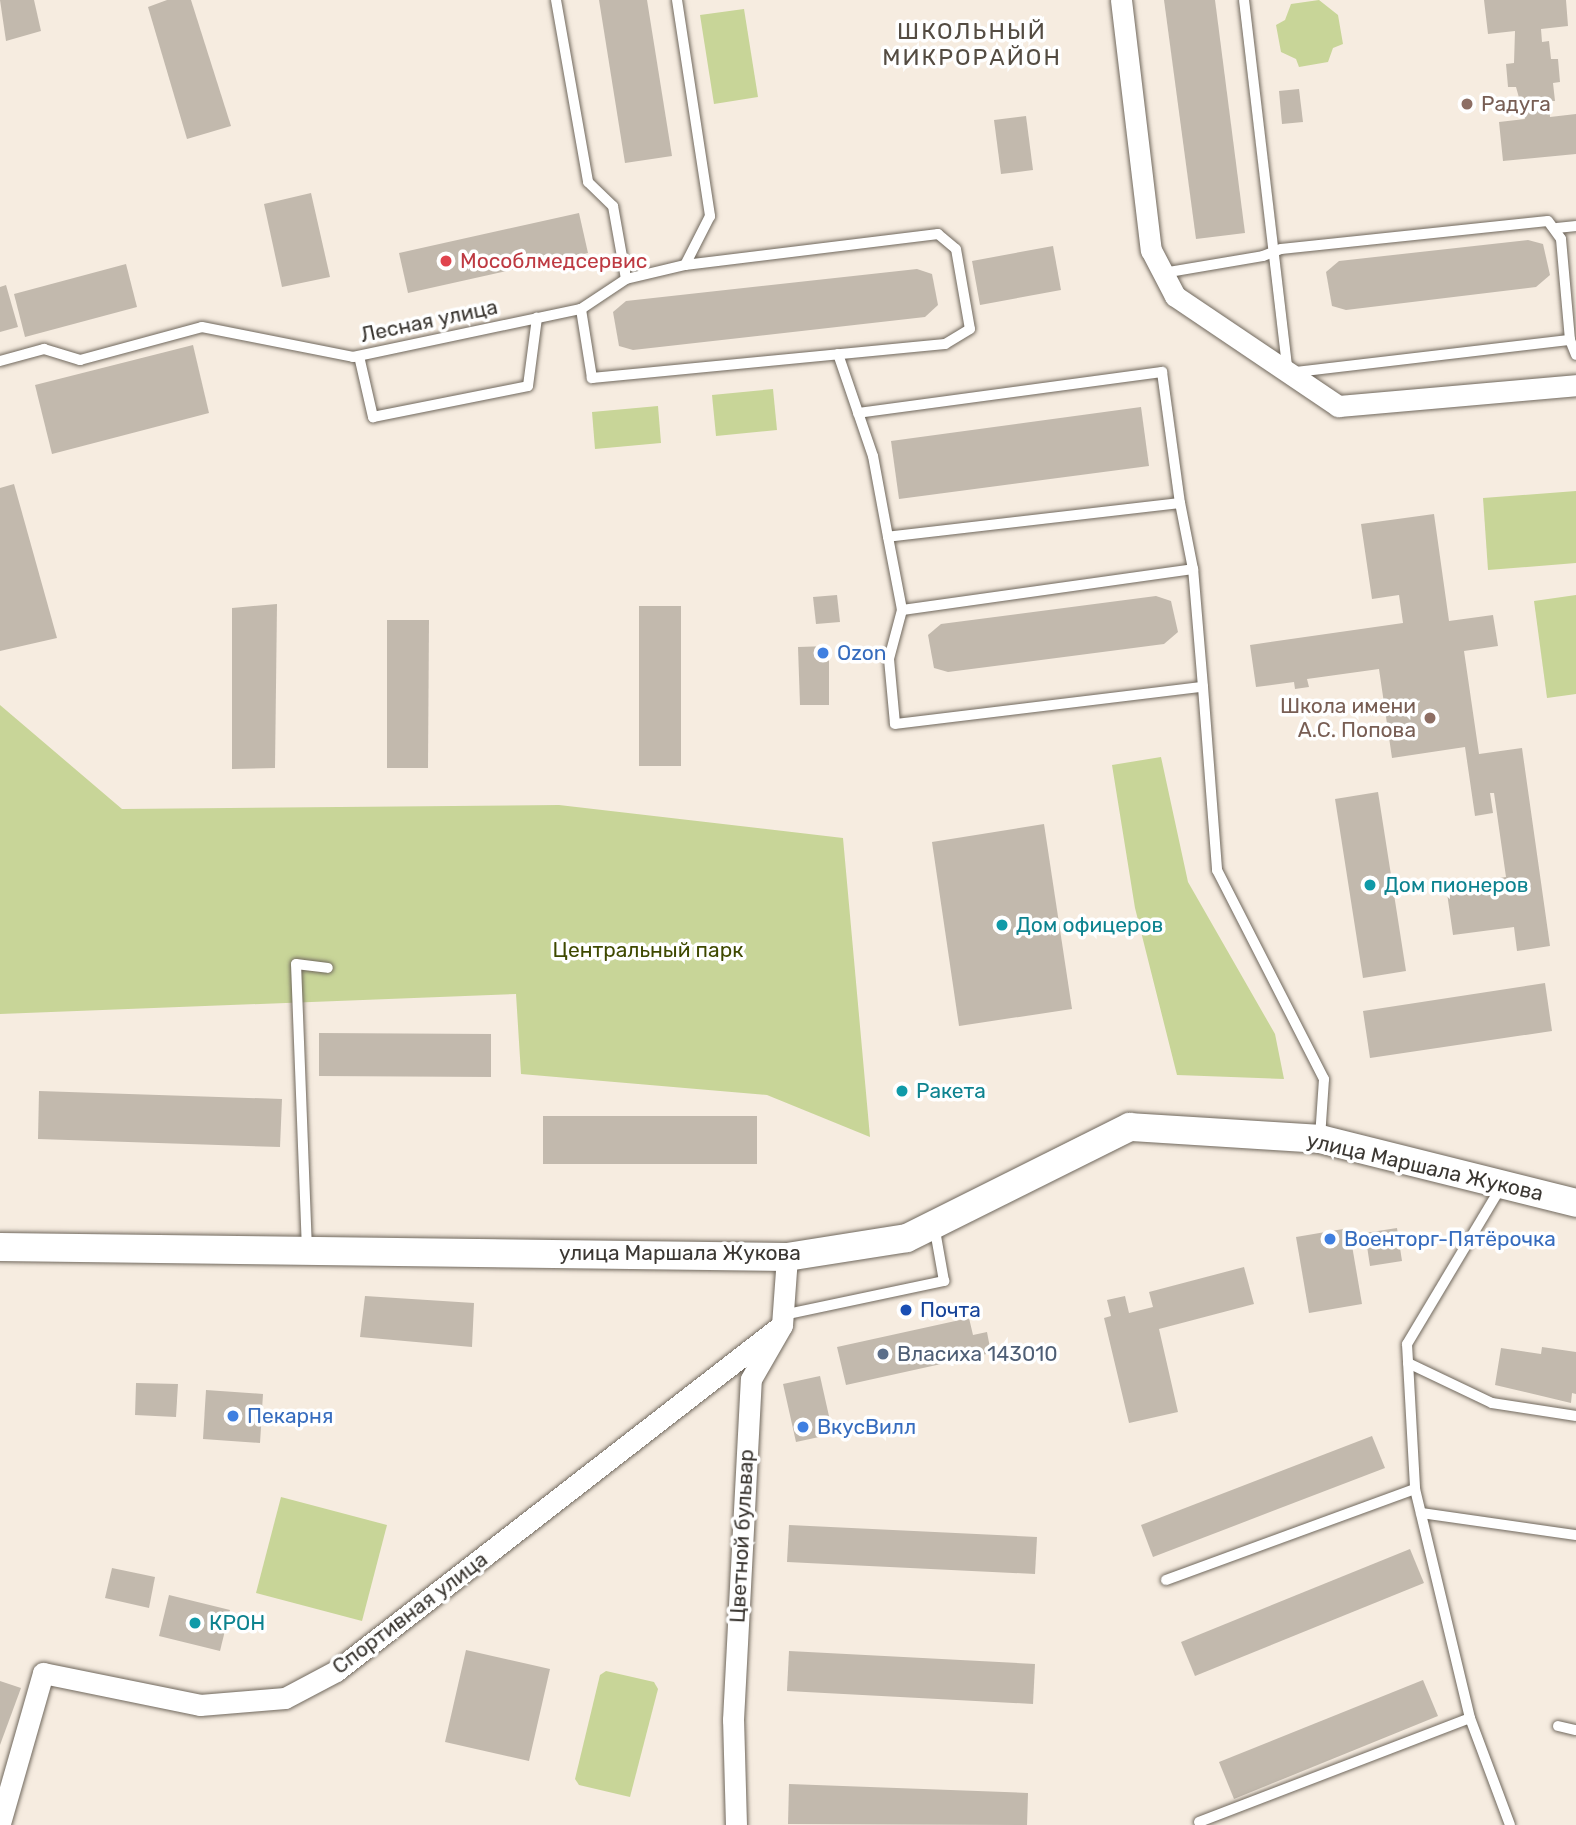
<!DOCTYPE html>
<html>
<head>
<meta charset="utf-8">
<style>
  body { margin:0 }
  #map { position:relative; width:1576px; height:1825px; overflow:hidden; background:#f6ece0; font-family:Rubik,sans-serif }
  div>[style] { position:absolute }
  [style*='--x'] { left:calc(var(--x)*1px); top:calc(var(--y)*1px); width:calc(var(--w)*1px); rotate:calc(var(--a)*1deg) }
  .green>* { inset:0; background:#c8d598 }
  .building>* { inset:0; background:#c2b9ad }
  .roads { filter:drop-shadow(0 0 2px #70685d) drop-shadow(0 0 2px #70685d) }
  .lane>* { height:10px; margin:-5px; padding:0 5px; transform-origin:5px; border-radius:5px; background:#fff }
  .street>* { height:21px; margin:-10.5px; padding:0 10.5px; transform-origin:10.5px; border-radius:10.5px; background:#fff }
  .secondary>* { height:28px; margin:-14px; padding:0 14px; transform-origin:14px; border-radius:14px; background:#fff }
  .dots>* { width:19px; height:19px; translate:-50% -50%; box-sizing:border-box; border:4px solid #fff; border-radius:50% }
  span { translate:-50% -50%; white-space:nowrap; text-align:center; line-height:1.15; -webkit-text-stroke:7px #fff; paint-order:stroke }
  .education-label { font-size:21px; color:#785e54 }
  .left { translate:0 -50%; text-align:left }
  .right { translate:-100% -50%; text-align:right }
  .health-label { font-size:21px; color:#be3a42 }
  .street-label { font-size:21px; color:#3b3732 }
  .shop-label { font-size:21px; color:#366cbe }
  .culture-label { font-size:21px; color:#0d838f }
  .park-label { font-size:21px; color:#3f4900 }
  .transit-label { font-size:21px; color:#164399 }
  .service-label { font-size:21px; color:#4e5e75 }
  .neighbourhood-label { font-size:23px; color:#544c42; letter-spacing:2px }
</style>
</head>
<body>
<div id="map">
  <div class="green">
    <i style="clip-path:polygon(1319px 0,1338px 15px,1343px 44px,1333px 48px,1328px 62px,1299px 67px,1296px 59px,1281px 52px,1276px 25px,1285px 20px,1291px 4px)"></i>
    <i style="clip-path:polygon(744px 9px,758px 97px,714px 104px,700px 15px)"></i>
    <i style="clip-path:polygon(773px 389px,777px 430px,716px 436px,712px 395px)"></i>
    <i style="clip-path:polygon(658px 406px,661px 443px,595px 449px,592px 412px)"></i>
    <i style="clip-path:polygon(1576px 491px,1576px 563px,1488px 570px,1483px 498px)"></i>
    <i style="clip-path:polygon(1576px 595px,1576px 694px,1547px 698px,1534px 601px)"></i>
    <i style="clip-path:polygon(0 705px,122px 809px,559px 805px,843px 838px,870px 1137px,767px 1095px,521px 1074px,516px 994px,0 1014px)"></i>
    <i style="clip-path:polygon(1161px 757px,1188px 882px,1275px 1034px,1284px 1079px,1177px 1075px,1135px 908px,1112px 765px)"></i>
    <i style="clip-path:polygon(281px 1497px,387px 1525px,362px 1621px,256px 1593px)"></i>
    <i style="clip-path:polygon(606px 1671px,654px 1682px,658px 1689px,630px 1797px,579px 1785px,575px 1779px,600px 1675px)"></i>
  </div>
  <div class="building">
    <i style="clip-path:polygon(0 0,34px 0,41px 31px,6px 41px)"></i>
    <i style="clip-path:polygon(167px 0,191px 0,231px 126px,187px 139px,148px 7px)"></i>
    <i style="clip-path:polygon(599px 0,647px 0,672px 156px,625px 163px)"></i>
    <i style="clip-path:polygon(1164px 0,1215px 0,1245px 233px,1196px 239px)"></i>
    <i style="clip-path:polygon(1484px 0,1566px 0,1568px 26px,1541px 29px,1542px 42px,1549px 41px,1551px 59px,1558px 59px,1560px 82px,1553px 83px,1555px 101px,1549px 101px,1550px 117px,1576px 114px,1576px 154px,1503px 161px,1499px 122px,1525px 119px,1516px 87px,1508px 87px,1506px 64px,1514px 63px,1515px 31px,1488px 34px)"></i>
    <i style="clip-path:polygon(1299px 89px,1303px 122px,1282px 124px,1279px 91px)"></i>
    <i style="clip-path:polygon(1026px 116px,1033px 170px,1001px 174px,994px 120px)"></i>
    <i style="clip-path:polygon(311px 193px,330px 277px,282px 287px,264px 204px)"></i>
    <i style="clip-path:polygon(579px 213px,588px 253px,408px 293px,399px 253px)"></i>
    <i style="clip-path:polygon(1528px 240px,1543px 244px,1550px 275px,1536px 287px,1346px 310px,1332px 306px,1326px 272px,1339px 261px)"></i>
    <i style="clip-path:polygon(1053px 246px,1061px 290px,980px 305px,972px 261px)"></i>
    <i style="clip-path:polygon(126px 264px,137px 307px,25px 337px,14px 294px)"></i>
    <i style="clip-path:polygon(917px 269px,932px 274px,938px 305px,925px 317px,633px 350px,619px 346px,613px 312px,626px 301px)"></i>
    <i style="clip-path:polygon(6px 285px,18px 327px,0 332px,0 287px)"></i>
    <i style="clip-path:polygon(193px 345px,209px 413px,52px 454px,35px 385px)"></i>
    <i style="clip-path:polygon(1141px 407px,1149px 466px,899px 499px,891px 441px)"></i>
    <i style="clip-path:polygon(14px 484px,57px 638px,0 651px,0 488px)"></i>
    <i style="clip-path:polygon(1434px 514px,1449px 621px,1493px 615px,1498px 646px,1464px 651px,1479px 754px,1522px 748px,1550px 946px,1517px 951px,1514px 927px,1453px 935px,1446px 886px,1506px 877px,1494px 793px,1490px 793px,1493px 813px,1475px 816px,1465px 747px,1392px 758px,1379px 669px,1307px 679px,1309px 687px,1295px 689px,1294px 682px,1256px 687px,1250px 645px,1403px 623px,1399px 595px,1372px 599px,1361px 524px)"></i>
    <i style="clip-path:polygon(837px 595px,840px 622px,816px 624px,813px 597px)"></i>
    <i style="clip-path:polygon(1156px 596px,1171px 601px,1178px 632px,1164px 644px,948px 672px,934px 668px,928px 635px,941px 624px)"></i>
    <i style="clip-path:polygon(277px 604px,275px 768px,232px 769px,232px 608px)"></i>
    <i style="clip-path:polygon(639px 606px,681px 606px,681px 766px,639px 766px)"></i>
    <i style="clip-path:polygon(387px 620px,429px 620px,428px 768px,387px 768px)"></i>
    <i style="clip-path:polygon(829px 646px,829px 705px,800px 705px,798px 647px)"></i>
    <i style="clip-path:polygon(1378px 792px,1406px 971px,1363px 978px,1335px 799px)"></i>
    <i style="clip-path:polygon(1044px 824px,1072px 1009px,959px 1026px,932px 842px)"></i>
    <i style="clip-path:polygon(1545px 983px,1552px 1031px,1370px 1058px,1363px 1011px)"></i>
    <i style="clip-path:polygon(319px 1033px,491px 1034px,491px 1077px,319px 1076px)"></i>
    <i style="clip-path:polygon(39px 1091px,282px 1099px,280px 1147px,38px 1139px)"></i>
    <i style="clip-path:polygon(543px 1116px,757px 1116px,757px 1164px,543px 1164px)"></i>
    <i style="clip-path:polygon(1349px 1228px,1362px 1304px,1309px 1313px,1296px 1237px)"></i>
    <i style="clip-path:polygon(1397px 1228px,1402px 1261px,1370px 1266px,1365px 1233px)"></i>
    <i style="clip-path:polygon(1244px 1267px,1254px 1304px,1159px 1329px,1178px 1412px,1129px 1423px,1104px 1318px,1111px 1316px,1107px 1300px,1125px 1296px,1129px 1313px,1153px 1307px,1149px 1292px)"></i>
    <i style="clip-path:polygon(365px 1296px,474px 1303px,472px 1347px,360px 1337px)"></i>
    <i style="clip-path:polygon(969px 1318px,973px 1335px,987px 1332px,991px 1353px,846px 1385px,837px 1347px)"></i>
    <i style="clip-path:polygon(1542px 1347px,1576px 1352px,1576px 1394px,1572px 1393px,1571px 1403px,1495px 1385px,1501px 1348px,1541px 1354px)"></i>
    <i style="clip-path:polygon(820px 1376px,833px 1434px,796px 1442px,783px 1384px)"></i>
    <i style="clip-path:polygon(136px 1383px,178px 1384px,176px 1417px,135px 1415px)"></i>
    <i style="clip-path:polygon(206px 1390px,263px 1394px,260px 1443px,203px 1439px)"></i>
    <i style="clip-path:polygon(1372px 1436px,1385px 1468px,1153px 1557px,1141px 1525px)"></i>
    <i style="clip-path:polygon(789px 1525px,1037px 1537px,1035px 1574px,787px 1562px)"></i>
    <i style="clip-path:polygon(1410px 1549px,1424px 1583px,1195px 1676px,1181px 1642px)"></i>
    <i style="clip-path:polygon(112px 1568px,155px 1577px,149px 1608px,105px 1598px)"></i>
    <i style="clip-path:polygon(169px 1595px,230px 1610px,220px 1651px,159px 1636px)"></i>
    <i style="clip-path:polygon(466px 1650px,550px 1669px,529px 1761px,445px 1742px)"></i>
    <i style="clip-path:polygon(789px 1651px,1035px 1664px,1033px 1704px,787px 1691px)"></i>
    <i style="clip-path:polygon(1423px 1680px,1438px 1716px,1234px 1799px,1219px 1762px)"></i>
    <i style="clip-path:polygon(0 1681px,21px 1688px,0 1745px)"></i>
    <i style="clip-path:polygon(789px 1784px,1028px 1793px,1027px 1825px,788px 1824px)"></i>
  </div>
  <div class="roads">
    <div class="lane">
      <i style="--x:556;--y:0;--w:185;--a:80"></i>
      <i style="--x:588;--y:182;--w:35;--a:44"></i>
      <i style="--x:613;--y:206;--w:74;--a:79.9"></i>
      <i style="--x:677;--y:0;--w:219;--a:81.3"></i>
      <i style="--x:710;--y:216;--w:55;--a:117"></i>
      <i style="--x:1244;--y:0;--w:376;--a:83.3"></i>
      <i style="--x:1288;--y:373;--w:284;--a:-6.7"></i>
      <i style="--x:1557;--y:228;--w:19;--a:-6"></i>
      <i style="--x:1163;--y:273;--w:101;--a:-9.6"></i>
      <i style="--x:1263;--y:256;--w:19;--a:-21"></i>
      <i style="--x:1281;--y:249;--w:268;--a:-6"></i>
      <i style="--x:1548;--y:221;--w:22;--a:54"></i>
      <i style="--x:1561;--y:239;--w:101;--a:84.9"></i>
      <i style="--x:1570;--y:340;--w:16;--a:68"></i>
      <i style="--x:838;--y:354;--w:108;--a:71.1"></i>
      <i style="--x:873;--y:456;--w:82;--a:79.5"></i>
      <i style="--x:888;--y:537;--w:74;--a:79.1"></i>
      <i style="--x:902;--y:610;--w:294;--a:-8"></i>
      <i style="--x:1193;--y:569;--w:67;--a:-101.1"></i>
      <i style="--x:1180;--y:503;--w:294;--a:173.4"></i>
      <i style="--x:359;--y:356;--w:63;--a:77.1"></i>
      <i style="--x:373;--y:417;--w:158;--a:-11.3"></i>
      <i style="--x:528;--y:386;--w:69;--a:-82.5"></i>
      <i style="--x:0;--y:361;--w:46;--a:-15.3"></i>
      <i style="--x:44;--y:349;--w:38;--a:17"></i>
      <i style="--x:80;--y:360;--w:126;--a:-15.1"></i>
      <i style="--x:202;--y:327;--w:154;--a:11.2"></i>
      <i style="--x:353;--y:357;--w:233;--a:-11.9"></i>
      <i style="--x:581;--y:309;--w:54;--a:-33.7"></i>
      <i style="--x:626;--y:279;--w:61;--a:-13.3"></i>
      <i style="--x:685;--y:265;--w:255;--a:-7"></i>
      <i style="--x:938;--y:234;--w:23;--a:40"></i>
      <i style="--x:956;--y:249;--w:81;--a:80.1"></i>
      <i style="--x:970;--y:329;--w:29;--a:149"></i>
      <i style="--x:945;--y:344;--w:355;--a:174.5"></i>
      <i style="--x:592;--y:378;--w:70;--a:-99.1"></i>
      <i style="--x:858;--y:413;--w:307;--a:-7.7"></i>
      <i style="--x:1162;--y:372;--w:132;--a:82.2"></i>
      <i style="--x:902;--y:610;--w:51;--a:104.9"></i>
      <i style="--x:889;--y:659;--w:65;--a:84.7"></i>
      <i style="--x:895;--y:724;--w:310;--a:-6.9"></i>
      <i style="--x:1203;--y:687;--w:118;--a:-94.8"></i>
      <i style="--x:1203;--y:687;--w:184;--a:85.6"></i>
      <i style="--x:1217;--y:870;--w:235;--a:62.9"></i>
      <i style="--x:1324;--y:1079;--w:58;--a:93.9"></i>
      <i style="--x:1501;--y:1187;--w:183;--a:120.9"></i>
      <i style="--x:1407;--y:1344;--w:145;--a:86.8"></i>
      <i style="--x:1415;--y:1489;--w:236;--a:76.5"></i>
      <i style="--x:1470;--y:1718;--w:114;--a:69.5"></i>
      <i style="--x:307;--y:1250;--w:286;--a:-92.2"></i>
      <i style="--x:296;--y:964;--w:32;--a:7"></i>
      <i style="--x:783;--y:1315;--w:165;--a:-11.9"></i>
      <i style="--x:944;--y:1281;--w:57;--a:-100.1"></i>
      <i style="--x:1408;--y:1363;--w:93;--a:25.5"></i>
      <i style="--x:1492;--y:1403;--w:85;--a:8.8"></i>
      <i style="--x:1421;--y:1513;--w:157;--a:8.1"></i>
      <i style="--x:1166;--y:1580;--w:265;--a:-20.1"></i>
      <i style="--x:1558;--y:1726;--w:18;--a:13"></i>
      <i style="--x:1199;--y:1822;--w:290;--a:-21"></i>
    </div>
    <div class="street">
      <i style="--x:1121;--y:0;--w:252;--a:83.2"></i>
      <i style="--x:1151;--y:250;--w:52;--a:62.4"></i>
      <i style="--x:1175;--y:296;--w:197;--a:34"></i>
      <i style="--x:1338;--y:406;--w:239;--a:-5"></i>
      <i style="--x:0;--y:1823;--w:156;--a:-74"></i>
      <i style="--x:43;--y:1673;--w:160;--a:11.5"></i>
      <i style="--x:200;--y:1705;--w:85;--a:-4.7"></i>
      <i style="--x:285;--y:1698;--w:58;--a:-27.9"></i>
      <i style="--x:336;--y:1671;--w:564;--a:-37.8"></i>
      <i style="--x:736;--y:1825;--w:105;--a:-91.6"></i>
      <i style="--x:733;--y:1720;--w:341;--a:-87"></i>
      <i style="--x:751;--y:1379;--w:62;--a:-60.1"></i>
      <i style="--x:782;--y:1325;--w:68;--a:-85.8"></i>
    </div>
    <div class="secondary">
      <i style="--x:0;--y:1247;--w:787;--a:0.73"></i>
      <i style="--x:787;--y:1257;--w:121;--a:-9"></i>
      <i style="--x:907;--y:1238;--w:249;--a:-26.5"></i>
      <i style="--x:1130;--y:1127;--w:190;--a:3.6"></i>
      <i style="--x:1320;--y:1139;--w:264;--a:14"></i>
    </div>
  </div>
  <div class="dots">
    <i style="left:1467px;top:104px;background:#8d6e63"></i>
    <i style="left:446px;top:261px;background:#e0444e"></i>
    <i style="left:823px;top:653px;background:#3f7fe0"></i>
    <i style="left:1430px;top:718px;background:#8d6e63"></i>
    <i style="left:1370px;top:885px;background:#0f9aa8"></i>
    <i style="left:1002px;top:925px;background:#0f9aa8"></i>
    <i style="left:902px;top:1091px;background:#0f9aa8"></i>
    <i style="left:1330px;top:1239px;background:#3f7fe0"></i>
    <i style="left:906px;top:1310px;background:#1a4fb4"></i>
    <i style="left:883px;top:1354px;background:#5c6f8a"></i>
    <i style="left:233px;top:1416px;background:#3f7fe0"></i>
    <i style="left:803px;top:1427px;background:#3f7fe0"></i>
    <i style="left:195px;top:1623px;background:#0f9aa8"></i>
  </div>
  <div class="education-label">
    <span class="left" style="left:1481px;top:104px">Радуга</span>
    <span class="right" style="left:1416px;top:718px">Школа имени<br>А.С. Попова</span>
  </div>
  <div class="health-label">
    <span class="left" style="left:460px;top:261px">Мособлмедсервис</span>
  </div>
  <div class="street-label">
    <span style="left:429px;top:321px;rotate:-12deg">Лесная улица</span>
    <span style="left:1425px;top:1167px;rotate:13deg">улица Маршала Жукова</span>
    <span style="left:680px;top:1253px">улица Маршала Жукова</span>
    <span style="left:742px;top:1536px;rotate:-87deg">Цветной бульвар</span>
    <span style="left:410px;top:1613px;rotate:-37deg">Спортивная улица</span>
  </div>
  <div class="shop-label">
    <span class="left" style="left:837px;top:653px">Ozon</span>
    <span class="left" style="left:1344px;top:1239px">Военторг-Пятёрочка</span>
    <span class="left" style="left:247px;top:1416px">Пекарня</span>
    <span class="left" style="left:817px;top:1427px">ВкусВилл</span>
  </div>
  <div class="culture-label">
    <span class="left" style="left:1384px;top:885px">Дом пионеров</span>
    <span class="left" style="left:1016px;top:925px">Дом офицеров</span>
    <span class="left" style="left:916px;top:1091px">Ракета</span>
    <span class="left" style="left:209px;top:1623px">КРОН</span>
  </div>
  <div class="park-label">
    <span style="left:648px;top:950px">Центральный парк</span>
  </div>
  <div class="transit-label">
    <span class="left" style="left:920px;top:1310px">Почта</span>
  </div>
  <div class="service-label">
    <span class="left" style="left:897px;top:1354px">Власиха 143010</span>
  </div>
  <div class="neighbourhood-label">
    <span style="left:972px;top:44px">ШКОЛЬНЫЙ<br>МИКРОРАЙОН</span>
  </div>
</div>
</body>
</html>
